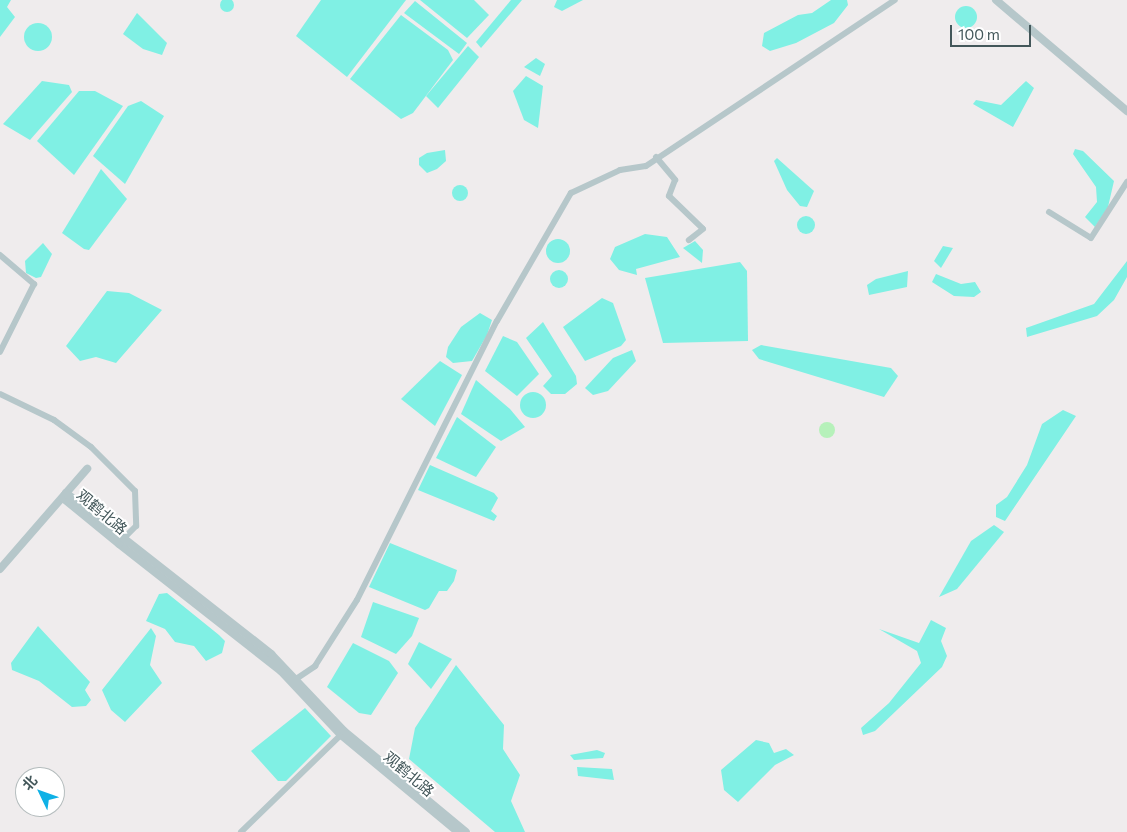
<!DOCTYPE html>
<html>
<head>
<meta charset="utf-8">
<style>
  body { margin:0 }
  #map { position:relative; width:1127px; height:832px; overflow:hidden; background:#efeced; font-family:Commissioner,"Noto Sans SC",sans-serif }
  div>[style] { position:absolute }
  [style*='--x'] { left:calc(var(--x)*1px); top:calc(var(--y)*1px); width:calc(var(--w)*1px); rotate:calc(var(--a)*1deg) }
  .green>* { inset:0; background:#b6f1ba }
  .round { border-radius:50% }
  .water>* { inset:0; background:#80f0e4 }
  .minor>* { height:6px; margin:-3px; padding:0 3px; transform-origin:3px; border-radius:3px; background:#b6c7ca }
  .tertiary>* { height:8px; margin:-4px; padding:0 4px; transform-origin:4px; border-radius:4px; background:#b6c7ca }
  span { translate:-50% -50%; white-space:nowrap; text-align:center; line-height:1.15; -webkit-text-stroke:4px #fff; paint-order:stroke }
  .street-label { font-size:15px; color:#43575a }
  .north { position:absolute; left:15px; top:767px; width:50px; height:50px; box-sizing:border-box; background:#fff; border:1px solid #b4bcbd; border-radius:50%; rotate:312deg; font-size:14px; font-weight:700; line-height:20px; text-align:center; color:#43575a }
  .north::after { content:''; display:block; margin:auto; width:18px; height:22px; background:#0fb1e6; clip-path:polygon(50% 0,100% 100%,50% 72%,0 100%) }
  .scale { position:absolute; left:950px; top:25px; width:81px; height:22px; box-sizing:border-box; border:2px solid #43575a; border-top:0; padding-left:6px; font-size:15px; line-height:18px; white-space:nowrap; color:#43575a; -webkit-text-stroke:4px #fff; paint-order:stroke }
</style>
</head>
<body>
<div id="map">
  <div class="green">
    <i class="round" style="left:819px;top:422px;width:16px;height:16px"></i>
  </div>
  <div class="water">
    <i class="round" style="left:220px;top:-2px;width:14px;height:14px"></i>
    <i style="clip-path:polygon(0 0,11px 0,7px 7px,15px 17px,0 37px)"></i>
    <i style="clip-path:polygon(321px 0,406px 0,347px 77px,296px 36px)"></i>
    <i style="clip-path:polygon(420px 0,474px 0,489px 15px,467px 38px)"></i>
    <i style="clip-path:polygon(511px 0,522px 0,481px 48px,476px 42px)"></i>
    <i style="clip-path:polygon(557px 0,583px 0,562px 11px,554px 7px)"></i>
    <i style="clip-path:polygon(831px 0,847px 0,848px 5px,834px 23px,796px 43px,770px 51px,762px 46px,764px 33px,798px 15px,812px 13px)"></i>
    <i style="clip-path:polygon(415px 1px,467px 43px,459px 54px,404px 13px)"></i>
    <i class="round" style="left:955px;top:6px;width:22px;height:22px"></i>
    <i style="clip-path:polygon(137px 13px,167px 43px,162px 55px,143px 49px,123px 34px)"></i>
    <i style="clip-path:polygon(401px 15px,448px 50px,453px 60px,413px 113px,401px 119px,350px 79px)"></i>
    <i class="round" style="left:24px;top:23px;width:28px;height:28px"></i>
    <i style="clip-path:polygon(468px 46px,479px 57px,438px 108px,426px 96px)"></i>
    <i style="clip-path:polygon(536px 58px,545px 64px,540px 76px,524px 67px)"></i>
    <i style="clip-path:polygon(526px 76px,543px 86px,538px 128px,524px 120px,513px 91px)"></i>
    <i style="clip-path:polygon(42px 81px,69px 85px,72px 92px,30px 140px,3px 124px)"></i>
    <i style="clip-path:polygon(1026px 81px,1034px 88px,1013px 127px,973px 104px,976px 100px,1001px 105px)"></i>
    <i style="clip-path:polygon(79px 91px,95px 91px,123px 106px,74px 175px,37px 141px)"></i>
    <i style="clip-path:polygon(141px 101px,164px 116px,125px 184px,93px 156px,128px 106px)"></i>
    <i style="clip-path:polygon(1075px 149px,1083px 151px,1114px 181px,1108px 207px,1095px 227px,1085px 217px,1097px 202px,1096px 187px,1073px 154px)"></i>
    <i style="clip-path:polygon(445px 150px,446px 161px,437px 169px,427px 173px,419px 165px,419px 158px,427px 153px)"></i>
    <i style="clip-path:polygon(777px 158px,814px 191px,807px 207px,800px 206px,787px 190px,774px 161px)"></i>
    <i style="clip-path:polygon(101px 169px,127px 199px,89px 250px,84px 249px,62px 233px)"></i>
    <i class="round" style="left:452px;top:185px;width:16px;height:16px"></i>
    <i class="round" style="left:797px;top:216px;width:18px;height:18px"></i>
    <i style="clip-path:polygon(645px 234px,667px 237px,680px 257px,636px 269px,637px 275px,619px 270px,610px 259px,615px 247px)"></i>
    <i class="round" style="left:546px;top:239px;width:24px;height:24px"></i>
    <i style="clip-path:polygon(695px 241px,703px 250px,702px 263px,683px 248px)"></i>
    <i style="clip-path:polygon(43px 243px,52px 254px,41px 277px,36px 278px,26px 273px,25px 261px)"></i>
    <i style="clip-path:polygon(943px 246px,953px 248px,941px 268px,934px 261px)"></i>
    <i style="clip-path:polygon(1127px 261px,1127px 277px,1114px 300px,1097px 316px,1027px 337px,1026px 328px,1094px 304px)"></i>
    <i style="clip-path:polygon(740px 262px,747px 271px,748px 341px,663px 343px,645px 278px)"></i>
    <i class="round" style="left:550px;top:270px;width:18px;height:18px"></i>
    <i style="clip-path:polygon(908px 271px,907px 287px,869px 295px,867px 285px,876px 279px)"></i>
    <i style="clip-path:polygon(936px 274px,961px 284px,975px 282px,981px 292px,974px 297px,954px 296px,932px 282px)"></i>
    <i style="clip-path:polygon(107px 291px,129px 293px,162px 310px,116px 363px,96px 357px,80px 361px,66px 346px)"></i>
    <i style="clip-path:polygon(602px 298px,613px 303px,626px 340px,621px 346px,585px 361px,563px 327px)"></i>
    <i style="clip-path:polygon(480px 313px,492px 320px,487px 335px,472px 361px,453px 363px,446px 357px,448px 347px,461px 327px)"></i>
    <i style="clip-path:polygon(543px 322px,576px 376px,577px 384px,565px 394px,551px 394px,543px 386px,552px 376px,526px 338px)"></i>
    <i style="clip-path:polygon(503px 336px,517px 342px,539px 374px,517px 396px,485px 371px)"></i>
    <i style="clip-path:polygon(761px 345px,891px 368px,898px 376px,884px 397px,759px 359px,752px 350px)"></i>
    <i style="clip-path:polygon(632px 350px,636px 361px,608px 391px,593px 395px,585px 388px,613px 358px)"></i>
    <i style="clip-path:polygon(440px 361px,462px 375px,435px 426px,401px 399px)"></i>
    <i style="clip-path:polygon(476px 380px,510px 409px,525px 427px,501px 441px,461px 414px)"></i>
    <i class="round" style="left:520px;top:392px;width:26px;height:26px"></i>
    <i style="clip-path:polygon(1063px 410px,1076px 416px,1005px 521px,996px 517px,996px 505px,1007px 497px,1027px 465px,1042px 424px)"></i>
    <i style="clip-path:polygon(457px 417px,496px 447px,476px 477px,436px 458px)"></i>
    <i style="clip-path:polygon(430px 465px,494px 493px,498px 498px,491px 511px,497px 516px,494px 521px,418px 490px)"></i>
    <i style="clip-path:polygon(994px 525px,1004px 532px,957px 589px,939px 597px,971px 541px)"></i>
    <i style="clip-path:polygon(390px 543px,457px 570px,454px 581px,447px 591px,439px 591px,429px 608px,425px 610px,369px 587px)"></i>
    <i style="clip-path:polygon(167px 593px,219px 635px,225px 641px,222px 653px,206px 661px,194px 646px,175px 642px,165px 629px,146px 621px,159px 594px)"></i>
    <i style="clip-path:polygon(373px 602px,419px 618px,412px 636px,396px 654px,361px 637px)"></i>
    <i style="clip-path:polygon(931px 620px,946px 628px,941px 641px,947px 656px,942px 667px,875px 731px,863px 735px,861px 728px,889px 703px,921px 663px,917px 651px,879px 629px,919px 643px)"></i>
    <i style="clip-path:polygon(38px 626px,90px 682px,85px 690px,91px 700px,86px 706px,72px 707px,39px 681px,12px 670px,11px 663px)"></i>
    <i style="clip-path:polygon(151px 628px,156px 636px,150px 665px,162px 683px,125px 722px,111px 710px,102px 690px)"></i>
    <i style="clip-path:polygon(419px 642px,452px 659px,431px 689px,408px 664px)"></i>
    <i style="clip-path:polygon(353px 643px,389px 661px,398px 673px,371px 715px,359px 713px,327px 687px)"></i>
    <i style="clip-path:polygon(456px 665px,504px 725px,503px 749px,520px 775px,511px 801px,525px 832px,495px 832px,409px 759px,415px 728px)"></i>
    <i style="clip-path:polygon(305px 708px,331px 736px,286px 781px,278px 781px,251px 751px)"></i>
    <i style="clip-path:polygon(756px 740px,769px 743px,774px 753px,786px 749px,794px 755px,775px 765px,738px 802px,724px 790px,721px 770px)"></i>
    <i style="clip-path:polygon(597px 750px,605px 753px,603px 758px,574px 760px,570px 755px)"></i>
    <i style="clip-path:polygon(577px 767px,612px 769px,614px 780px,578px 776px)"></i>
  </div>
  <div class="minor">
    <i style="--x:656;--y:157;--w:30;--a:50"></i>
    <i style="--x:675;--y:180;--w:17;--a:111"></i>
    <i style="--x:669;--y:196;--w:47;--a:44.1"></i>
    <i style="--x:703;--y:229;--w:18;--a:142"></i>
    <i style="--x:1049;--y:212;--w:49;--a:31.8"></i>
    <i style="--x:1091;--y:238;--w:67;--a:-57.3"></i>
    <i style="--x:0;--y:255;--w:45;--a:40.5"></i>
    <i style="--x:34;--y:284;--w:76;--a:116.6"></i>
    <i style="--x:0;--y:394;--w:60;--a:25.7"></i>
    <i style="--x:54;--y:420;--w:46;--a:36.1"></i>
    <i style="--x:91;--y:447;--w:62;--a:45"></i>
    <i style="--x:135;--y:491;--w:35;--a:88"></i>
    <i style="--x:136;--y:526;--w:21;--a:135"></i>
    <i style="--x:293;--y:681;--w:27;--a:-34"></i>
    <i style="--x:315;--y:666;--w:78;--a:-57.5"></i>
    <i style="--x:357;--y:600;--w:312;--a:-63.4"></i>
    <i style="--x:497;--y:321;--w:148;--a:-60"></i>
    <i style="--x:571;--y:193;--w:54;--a:-25.1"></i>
    <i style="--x:620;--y:170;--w:26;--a:-9"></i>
    <i style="--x:646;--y:166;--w:299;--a:-33.7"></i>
    <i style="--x:241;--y:832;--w:144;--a:-44.2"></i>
  </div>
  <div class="tertiary">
    <i style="--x:996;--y:0;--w:172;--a:40.3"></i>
    <i style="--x:0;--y:569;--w:133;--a:-49"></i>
    <i style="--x:458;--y:832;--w:152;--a:-140.3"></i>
    <i style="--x:341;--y:735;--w:88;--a:-133.2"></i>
    <i style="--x:281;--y:671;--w:206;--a:-141.9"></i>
    <i style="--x:119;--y:544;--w:72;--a:-140.6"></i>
    <i style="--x:63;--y:498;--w:6;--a:-59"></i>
    <i style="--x:66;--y:493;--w:261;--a:38.1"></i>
    <i style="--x:271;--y:654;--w:106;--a:46.5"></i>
    <i style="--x:344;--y:731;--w:158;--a:39.6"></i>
  </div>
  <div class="street-label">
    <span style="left:102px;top:512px;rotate:40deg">观鹤北路</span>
    <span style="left:409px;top:774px;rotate:40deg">观鹤北路</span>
  </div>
  <div class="north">北</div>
  <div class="scale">100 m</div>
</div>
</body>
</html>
